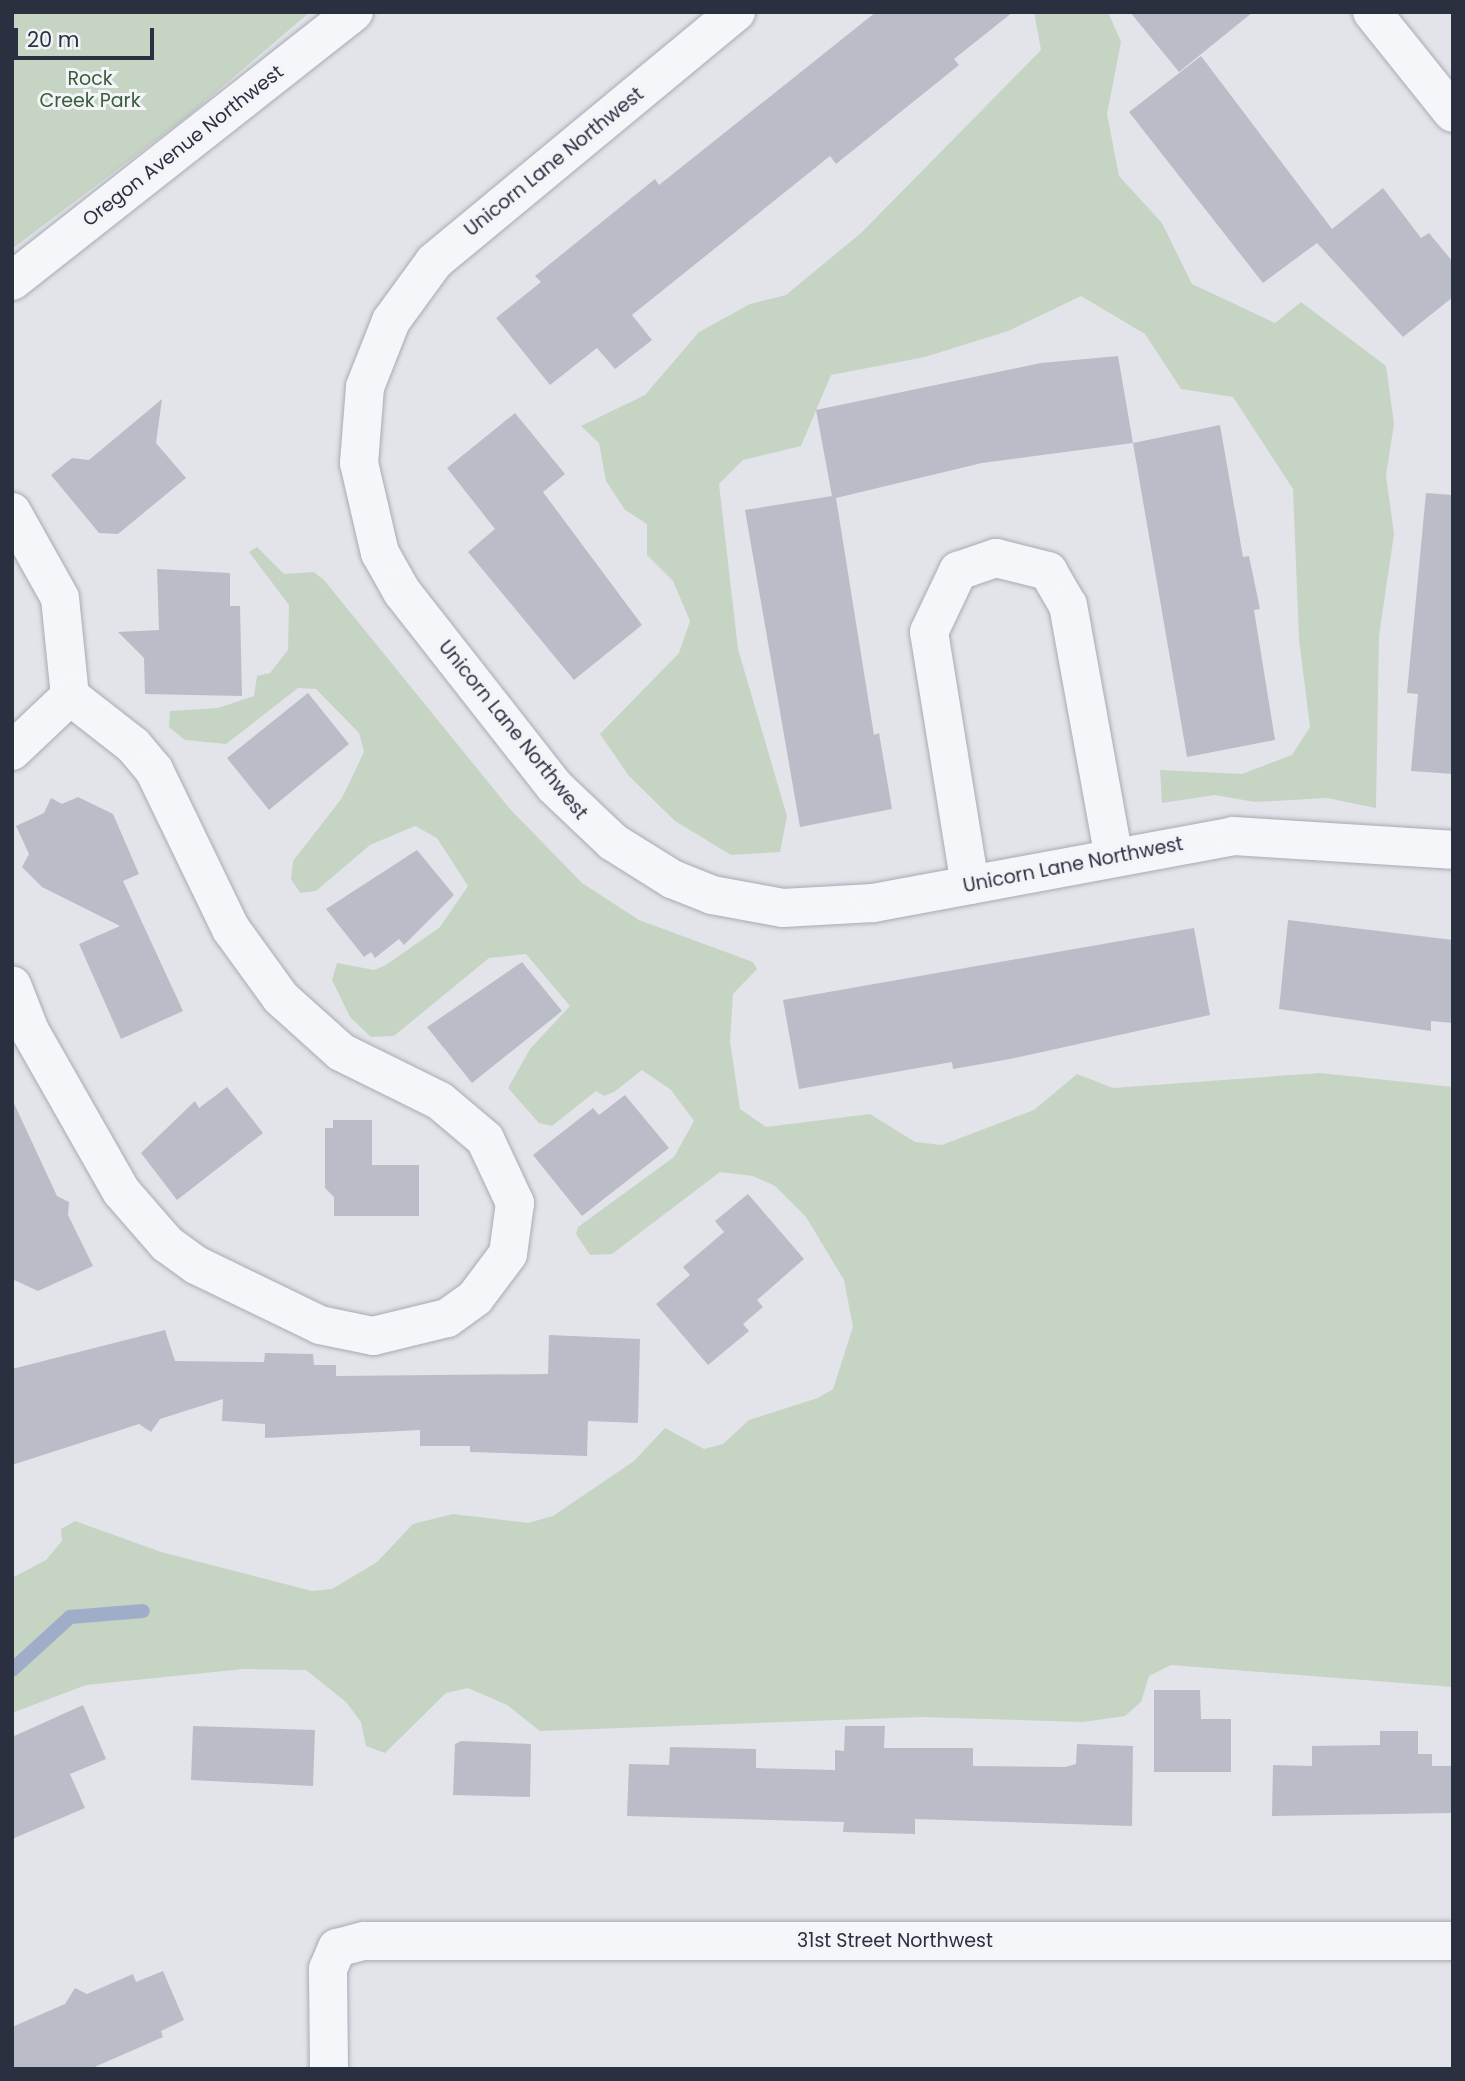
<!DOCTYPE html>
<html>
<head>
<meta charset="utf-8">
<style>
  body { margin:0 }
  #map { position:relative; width:1465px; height:2081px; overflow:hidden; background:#e3e4ea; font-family:Poppins,sans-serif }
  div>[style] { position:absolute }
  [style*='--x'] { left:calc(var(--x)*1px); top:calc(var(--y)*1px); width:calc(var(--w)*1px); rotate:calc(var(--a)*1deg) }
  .green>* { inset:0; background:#c6d4c4 }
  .stream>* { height:14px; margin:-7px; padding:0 7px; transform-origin:7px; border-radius:7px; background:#a0adc8 }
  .building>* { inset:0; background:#babdc7 }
  .roads { filter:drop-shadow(0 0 2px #a8aab4) drop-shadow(0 0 2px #a8aab4) }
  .minor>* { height:38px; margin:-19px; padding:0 19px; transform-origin:19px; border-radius:19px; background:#f5f6f9 }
  .tertiary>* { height:38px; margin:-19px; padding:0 19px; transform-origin:19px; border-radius:19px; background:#f5f6f9 }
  span { translate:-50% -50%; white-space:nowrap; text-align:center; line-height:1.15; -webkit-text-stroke:6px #f2f4f8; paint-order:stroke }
  .park-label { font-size:19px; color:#3a5c3a }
  .street-label { font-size:19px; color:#2b3041 }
  .frame { position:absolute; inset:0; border:14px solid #2b3041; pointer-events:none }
  .scale { position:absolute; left:14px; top:28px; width:140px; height:32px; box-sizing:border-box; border:4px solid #2b3041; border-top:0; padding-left:9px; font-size:21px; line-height:24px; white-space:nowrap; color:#2b3041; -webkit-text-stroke:5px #f2f4f8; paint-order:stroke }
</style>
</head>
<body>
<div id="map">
  <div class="green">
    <i style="clip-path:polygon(12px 12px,310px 12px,187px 117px,12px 249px)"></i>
    <i style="clip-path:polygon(1034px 12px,1108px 12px,1121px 42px,1107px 114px,1119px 176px,1162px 223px,1192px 284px,1275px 323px,1301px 302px,1386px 366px,1394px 424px,1386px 475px,1394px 534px,1379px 636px,1376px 808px,1327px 798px,1255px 802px,1215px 795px,1162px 803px,1160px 770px,1242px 774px,1292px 755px,1310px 727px,1299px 639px,1293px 489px,1233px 397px,1181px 389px,1145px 334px,1081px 296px,1008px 331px,925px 357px,831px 375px,801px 446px,743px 460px,719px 484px,738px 649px,787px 816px,780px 852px,731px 855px,675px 821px,629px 776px,600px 734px,679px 653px,690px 621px,673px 581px,647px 555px,647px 524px,625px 510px,606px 481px,599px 443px,581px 426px,645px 395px,699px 332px,750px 304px,786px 295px,861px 233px,1041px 50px)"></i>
    <i style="clip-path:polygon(257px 547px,284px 574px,314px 572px,324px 580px,510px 809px,582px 883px,639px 920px,753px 962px,757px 969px,733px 994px,730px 1041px,740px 1109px,766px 1127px,870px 1114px,915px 1142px,942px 1145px,1034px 1110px,1077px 1074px,1113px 1088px,1320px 1073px,1453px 1087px,1453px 1687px,1171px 1665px,1149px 1676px,1141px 1702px,1125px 1716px,1083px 1722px,922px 1717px,540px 1731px,507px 1705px,468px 1688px,446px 1693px,385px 1753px,366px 1746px,361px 1722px,346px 1702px,306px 1670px,244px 1669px,86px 1685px,12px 1713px,12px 1578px,46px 1560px,62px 1541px,61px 1529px,75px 1521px,161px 1552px,312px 1591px,332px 1589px,377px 1562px,413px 1524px,453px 1514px,528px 1523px,553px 1516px,634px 1461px,665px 1428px,704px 1449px,723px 1444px,749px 1420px,818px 1398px,833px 1389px,853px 1327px,844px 1280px,806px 1217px,775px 1186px,753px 1176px,720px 1172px,612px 1254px,590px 1255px,576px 1234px,578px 1227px,674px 1157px,694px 1121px,671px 1090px,642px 1070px,614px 1092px,604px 1096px,596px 1091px,552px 1126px,539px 1123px,508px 1088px,530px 1049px,570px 1006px,526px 954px,489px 958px,394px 1036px,371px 1037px,350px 1017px,332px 980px,337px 963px,374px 970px,386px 965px,440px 927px,468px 886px,437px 838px,415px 826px,370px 845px,316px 891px,300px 893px,291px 879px,293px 861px,342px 798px,364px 752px,359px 733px,316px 689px,298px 688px,226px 744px,185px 740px,169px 727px,170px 711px,218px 708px,254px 696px,257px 676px,270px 673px,288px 650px,289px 605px,249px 552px)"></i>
  </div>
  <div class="stream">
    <i style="--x:12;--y:1670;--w:79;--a:-42.4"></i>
    <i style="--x:70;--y:1617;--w:73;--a:-4.7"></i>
  </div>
  <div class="building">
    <i style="clip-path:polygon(876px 12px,1013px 12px,954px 59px,959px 65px,836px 164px,830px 156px,632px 315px,652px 340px,615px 369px,597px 348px,550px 385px,496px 318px,541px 282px,535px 276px,655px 179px,659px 185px)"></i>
    <i style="clip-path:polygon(1130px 12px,1253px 12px,1179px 72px)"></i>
    <i style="clip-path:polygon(1201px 56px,1332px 229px,1383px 188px,1421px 238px,1429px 233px,1453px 262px,1453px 297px,1403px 337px,1317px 243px,1263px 283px,1129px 112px)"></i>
    <i style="clip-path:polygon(1118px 356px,1133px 443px,982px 463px,836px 498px,874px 735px,879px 733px,892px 809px,800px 827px,745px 510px,832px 496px,816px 410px,1041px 363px)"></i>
    <i style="clip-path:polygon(162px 399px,156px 443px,186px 478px,118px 534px,99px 533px,51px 475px,72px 458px,89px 460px)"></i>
    <i style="clip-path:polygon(515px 413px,565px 474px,543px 492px,642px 625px,574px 680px,468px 552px,495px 529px,447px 468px)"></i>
    <i style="clip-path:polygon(1220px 425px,1243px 557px,1249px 556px,1260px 609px,1254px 610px,1275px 740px,1187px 757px,1133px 443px)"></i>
    <i style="clip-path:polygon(1426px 493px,1453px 495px,1453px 774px,1411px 771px,1418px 694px,1407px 693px)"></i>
    <i style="clip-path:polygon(157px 569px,230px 573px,230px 606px,240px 606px,242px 696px,145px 694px,144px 658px,118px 632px,159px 630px)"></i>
    <i style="clip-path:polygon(308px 693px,349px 744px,269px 810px,227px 758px)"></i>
    <i style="clip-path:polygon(78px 797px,113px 814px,139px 874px,123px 881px,183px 1011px,121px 1039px,79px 944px,120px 926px,42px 887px,22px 867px,29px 854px,16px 826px,44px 813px,51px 798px,62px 804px)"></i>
    <i style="clip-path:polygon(417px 850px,454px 895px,404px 945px,399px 939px,375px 958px,371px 952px,364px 957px,326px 909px)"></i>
    <i style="clip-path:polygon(1288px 920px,1453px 940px,1453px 1023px,1431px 1021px,1431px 1031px,1279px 1009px)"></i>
    <i style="clip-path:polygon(1194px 928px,1210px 1015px,1010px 1059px,953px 1069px,952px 1062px,799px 1089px,783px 1000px)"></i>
    <i style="clip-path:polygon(522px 962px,562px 1011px,472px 1083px,427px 1027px)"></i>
    <i style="clip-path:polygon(227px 1087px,263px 1133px,177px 1200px,141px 1153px,195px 1101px,199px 1108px)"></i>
    <i style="clip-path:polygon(625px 1095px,669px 1148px,582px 1216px,533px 1155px,593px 1108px,599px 1115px)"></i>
    <i style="clip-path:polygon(12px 1099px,57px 1196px,69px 1202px,68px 1215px,93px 1266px,38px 1291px,12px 1279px)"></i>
    <i style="clip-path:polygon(333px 1120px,372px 1120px,372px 1165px,419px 1165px,419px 1216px,334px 1216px,334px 1197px,325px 1188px,325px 1128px,333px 1128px)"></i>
    <i style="clip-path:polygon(748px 1194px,804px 1259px,757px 1300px,763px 1307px,743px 1324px,749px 1331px,708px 1365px,656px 1304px,690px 1275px,683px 1267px,724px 1232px,715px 1221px)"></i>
    <i style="clip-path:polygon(165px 1330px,175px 1361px,264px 1362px,265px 1353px,313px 1354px,314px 1365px,336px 1365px,336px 1376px,548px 1374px,549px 1335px,640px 1339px,638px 1423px,588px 1421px,587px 1456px,470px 1452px,470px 1446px,420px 1446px,420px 1430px,265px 1438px,265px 1424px,222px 1421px,223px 1399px,160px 1419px,151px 1432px,139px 1424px,12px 1465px,12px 1369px)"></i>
    <i style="clip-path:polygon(1154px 1690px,1200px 1690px,1201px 1719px,1231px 1719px,1231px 1772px,1154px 1772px)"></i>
    <i style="clip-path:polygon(83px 1705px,106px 1759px,70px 1774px,85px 1808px,12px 1839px,12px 1737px)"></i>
    <i style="clip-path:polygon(193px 1726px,315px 1730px,313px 1786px,191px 1780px)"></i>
    <i style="clip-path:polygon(845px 1726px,885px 1726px,884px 1748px,973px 1748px,973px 1766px,1065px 1767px,1076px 1764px,1077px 1744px,1133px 1746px,1132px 1826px,915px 1819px,915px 1834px,843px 1832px,844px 1822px,627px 1816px,629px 1764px,669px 1765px,670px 1747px,756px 1749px,756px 1768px,835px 1770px,835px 1750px,844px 1751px)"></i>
    <i style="clip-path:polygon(1380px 1731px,1418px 1731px,1418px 1754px,1432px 1754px,1432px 1766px,1452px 1766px,1451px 1813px,1272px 1816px,1273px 1765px,1312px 1766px,1312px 1746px,1380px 1745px)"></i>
    <i style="clip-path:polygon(461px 1741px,531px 1744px,530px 1797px,453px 1795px,455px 1744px)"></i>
    <i style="clip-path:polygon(163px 1971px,184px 2020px,161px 2031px,163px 2037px,90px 2069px,12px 2069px,12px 2027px,65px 2004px,75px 1988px,87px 1994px,133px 1974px,136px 1982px)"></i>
  </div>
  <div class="roads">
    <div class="minor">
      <i style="--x:736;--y:12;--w:392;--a:140.4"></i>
      <i style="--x:434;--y:262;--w:73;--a:126.1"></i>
      <i style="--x:391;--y:321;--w:71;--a:111.5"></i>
      <i style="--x:365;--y:387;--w:76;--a:94.5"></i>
      <i style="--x:359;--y:463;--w:92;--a:76.9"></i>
      <i style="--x:380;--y:553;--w:45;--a:60.6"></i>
      <i style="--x:402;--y:592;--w:246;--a:51.9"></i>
      <i style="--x:554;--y:786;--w:81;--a:43.5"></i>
      <i style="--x:613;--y:842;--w:70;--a:32.1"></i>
      <i style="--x:672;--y:879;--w:43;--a:21.8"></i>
      <i style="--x:712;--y:895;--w:72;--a:10.4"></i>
      <i style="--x:783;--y:908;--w:90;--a:-3.2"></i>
      <i style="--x:873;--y:903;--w:366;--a:-10.5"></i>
      <i style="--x:1233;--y:836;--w:220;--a:3.6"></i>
      <i style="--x:1372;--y:12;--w:129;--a:51.3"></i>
      <i style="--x:12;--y:512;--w:98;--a:60.8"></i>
      <i style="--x:60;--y:598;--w:99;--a:84.2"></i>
      <i style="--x:70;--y:696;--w:80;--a:37.9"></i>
      <i style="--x:133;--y:745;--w:33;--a:50"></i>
      <i style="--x:154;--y:770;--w:177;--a:64.2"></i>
      <i style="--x:231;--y:929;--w:85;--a:54.1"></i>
      <i style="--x:281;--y:998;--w:81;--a:42"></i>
      <i style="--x:341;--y:1052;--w:110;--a:26.3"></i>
      <i style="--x:440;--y:1101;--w:59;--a:40.2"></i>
      <i style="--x:485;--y:1139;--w:71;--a:64.9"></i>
      <i style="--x:515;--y:1203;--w:51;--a:97.8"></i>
      <i style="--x:508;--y:1254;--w:55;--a:126.9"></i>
      <i style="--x:475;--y:1298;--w:34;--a:144"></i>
      <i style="--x:447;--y:1318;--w:76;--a:166.3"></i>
      <i style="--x:373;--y:1336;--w:54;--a:-168.3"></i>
      <i style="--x:320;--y:1325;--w:138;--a:-154.2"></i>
      <i style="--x:196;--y:1265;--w:36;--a:-144"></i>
      <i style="--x:167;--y:1244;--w:70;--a:-131"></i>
      <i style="--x:121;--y:1191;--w:184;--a:-119.6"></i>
      <i style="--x:30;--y:1031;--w:49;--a:-111.4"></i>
      <i style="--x:12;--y:751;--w:80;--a:-43.5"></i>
      <i style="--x:970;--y:885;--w:256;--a:-99.2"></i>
      <i style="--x:929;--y:632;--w:68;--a:-64.6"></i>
      <i style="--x:958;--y:571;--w:40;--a:-18.9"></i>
      <i style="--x:996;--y:558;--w:54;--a:14"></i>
      <i style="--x:1048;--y:571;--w:39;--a:60"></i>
      <i style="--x:1068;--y:605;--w:256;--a:79.7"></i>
      <i style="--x:329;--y:2069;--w:100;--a:-90.6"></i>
      <i style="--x:328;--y:1969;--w:23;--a:-67"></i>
      <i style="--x:337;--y:1948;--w:28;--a:-15"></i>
      <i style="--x:364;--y:1941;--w:1089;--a:0"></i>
    </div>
    <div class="tertiary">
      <i style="--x:12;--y:281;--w:435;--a:-38.2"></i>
    </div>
  </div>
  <div class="park-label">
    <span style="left:90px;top:90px">Rock<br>Creek Park</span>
  </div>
  <div class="street-label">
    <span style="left:183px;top:146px;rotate:-38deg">Oregon Avenue Northwest</span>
    <span style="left:554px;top:162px;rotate:-39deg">Unicorn Lane Northwest</span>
    <span style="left:513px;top:730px;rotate:51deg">Unicorn Lane Northwest</span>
    <span style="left:1073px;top:865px;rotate:-11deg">Unicorn Lane Northwest</span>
    <span style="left:895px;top:1941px">31st Street Northwest</span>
  </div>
  <div class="frame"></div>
  <div class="scale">20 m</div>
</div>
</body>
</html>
